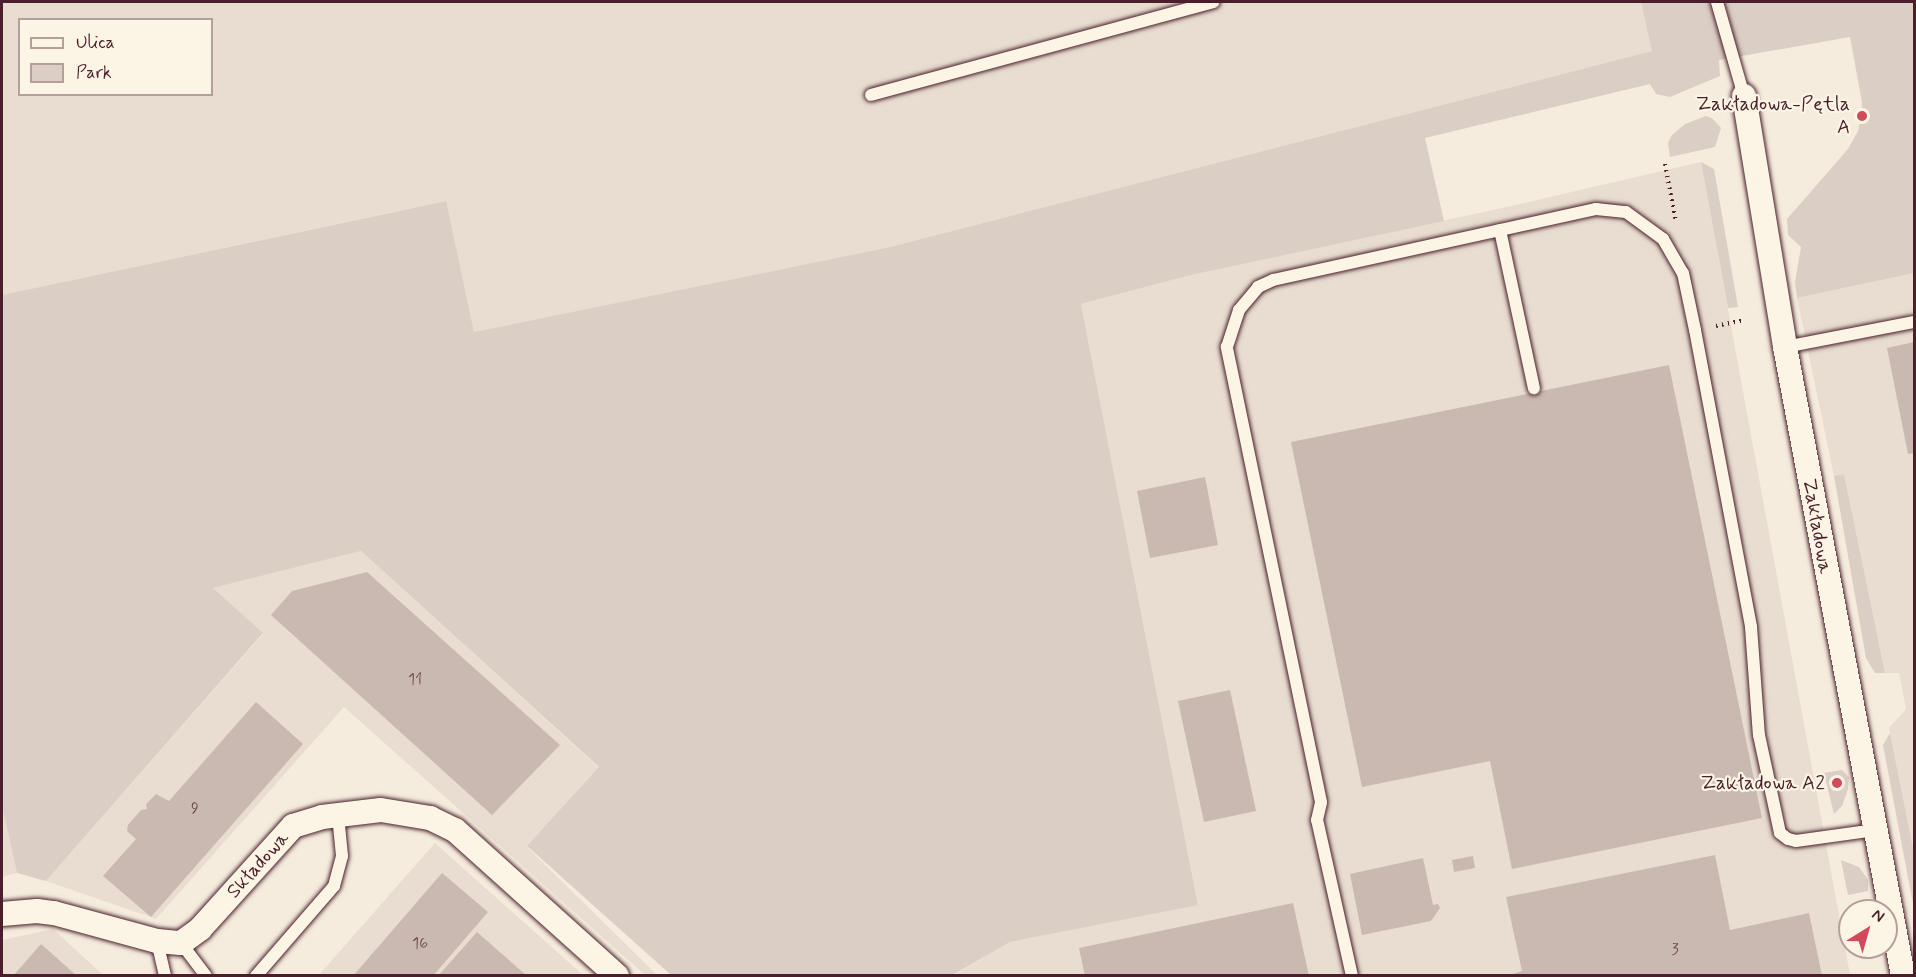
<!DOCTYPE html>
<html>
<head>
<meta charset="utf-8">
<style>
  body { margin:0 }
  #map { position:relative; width:1916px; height:977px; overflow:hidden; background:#f5ecde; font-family:Mynerve,sans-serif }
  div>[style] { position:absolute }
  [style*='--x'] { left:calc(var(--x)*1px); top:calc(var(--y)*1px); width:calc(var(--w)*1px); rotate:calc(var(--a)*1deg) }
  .built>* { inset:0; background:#e8ddd0 }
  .green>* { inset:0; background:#dbcec4 }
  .building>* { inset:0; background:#cab9b1 }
  .path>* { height:4px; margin-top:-2px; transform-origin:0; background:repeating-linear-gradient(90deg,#4a1f2b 0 1.5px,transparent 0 6px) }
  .roads { filter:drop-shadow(0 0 2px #4a1f2b) drop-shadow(0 0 2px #4a1f2b) }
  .lane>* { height:12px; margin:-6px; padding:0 6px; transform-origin:6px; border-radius:6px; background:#fcf5e5 }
  .street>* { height:24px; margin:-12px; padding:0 12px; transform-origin:12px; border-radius:12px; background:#fcf5e5 }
  .dots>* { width:16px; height:16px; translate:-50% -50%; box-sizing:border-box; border:3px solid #fcf5e5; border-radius:50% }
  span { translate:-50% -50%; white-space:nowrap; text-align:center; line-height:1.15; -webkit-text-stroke:4.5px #fcf5e5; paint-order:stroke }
  .number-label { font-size:16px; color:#6a464c }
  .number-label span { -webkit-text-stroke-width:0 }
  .poi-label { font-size:20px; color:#4a1f2b }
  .right { translate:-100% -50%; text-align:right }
  .street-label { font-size:20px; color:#4a1f2b }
  .frame { position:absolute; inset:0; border:3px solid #4a1f2b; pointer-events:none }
  .legend { position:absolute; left:18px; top:18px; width:195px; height:78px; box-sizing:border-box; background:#fcf5e5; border:2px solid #b59f9b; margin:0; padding:8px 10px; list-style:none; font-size:18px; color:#4a1f2b }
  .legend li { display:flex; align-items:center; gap:12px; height:30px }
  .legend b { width:30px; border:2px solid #b59f9b }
  .north { position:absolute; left:1838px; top:899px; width:60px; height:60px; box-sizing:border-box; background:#fcf5e5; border:2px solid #b59f9b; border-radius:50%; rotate:37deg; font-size:16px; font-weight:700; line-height:24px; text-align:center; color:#4a1f2b }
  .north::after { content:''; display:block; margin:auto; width:21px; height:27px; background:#d1495b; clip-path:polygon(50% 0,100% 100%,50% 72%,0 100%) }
</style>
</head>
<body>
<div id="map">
  <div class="built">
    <i style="clip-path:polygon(evenodd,2px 2px,1641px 2px,1653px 51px,890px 247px,474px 332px,445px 201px,2px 295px,2px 2px,20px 20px,212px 20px,212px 94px,20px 94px,20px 20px)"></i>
    <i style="clip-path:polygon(1701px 162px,1850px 975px,953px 976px,1010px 942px,1198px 904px,1081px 304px,1191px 275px,1502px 208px)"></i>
    <i style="clip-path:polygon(1914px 273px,1914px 853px,1889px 728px,1906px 709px,1899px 673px,1885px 673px,1844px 474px,1834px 476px,1797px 298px)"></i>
    <i style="clip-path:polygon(361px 551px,599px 768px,527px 847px,657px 975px,645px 975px,344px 707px,156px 919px,46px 881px,263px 634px,213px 588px)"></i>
    <i style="clip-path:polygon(2px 806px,17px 873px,2px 877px)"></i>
    <i style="clip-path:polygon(435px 843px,583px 975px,318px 976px)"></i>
    <i style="clip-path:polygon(53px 929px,103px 975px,2px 976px,2px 940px)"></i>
  </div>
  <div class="green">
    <i style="clip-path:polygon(1641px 2px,1914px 2px,1914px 273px,1797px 298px,1795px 282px,1801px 247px,1788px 235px,1787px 219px,1848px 149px,1858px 131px,1861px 118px,1862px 102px,1850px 37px,1719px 60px,1720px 76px,1670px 97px,1656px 94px,1650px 84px,1425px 138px,1444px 221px,1191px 275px,1081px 304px,1198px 905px,1010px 942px,953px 975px,671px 975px,527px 846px,599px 767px,361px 551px,213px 588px,263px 633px,46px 881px,17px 873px,2px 806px,2px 295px,446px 201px,474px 332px,890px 247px,1652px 51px)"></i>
    <i style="clip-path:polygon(1706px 116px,1712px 118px,1721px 128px,1715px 147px,1670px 157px,1668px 143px,1672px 135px,1685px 124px)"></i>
    <i style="clip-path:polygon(1701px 162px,1714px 169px,1738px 307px,1728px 308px)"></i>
    <i style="clip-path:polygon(1844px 474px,1863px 566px,1885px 673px,1875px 673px,1866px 658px,1834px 476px)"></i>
    <i style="clip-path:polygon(1890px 733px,1914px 853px,1914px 909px,1883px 745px)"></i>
    <i style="clip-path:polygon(1842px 770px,1849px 777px,1848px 789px,1842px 806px,1834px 814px,1824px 773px)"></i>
    <i style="clip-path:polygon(1841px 860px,1859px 867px,1868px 880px,1868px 891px,1848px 895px)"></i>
  </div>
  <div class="building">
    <i style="clip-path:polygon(1914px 342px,1914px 453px,1908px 454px,1887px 348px)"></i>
    <i style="clip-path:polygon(1669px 365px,1762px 818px,1512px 869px,1490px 761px,1362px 787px,1291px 442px)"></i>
    <i style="clip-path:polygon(1205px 477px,1218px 545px,1150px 558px,1137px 491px)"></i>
    <i style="clip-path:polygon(367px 572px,560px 745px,492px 815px,271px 615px,292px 591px)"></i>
    <i style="clip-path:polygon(1230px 690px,1256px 811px,1204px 822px,1178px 701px)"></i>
    <i style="clip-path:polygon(256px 702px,303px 744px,151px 917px,103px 876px,136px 839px,127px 831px,128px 825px,141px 810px,147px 809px,146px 804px,156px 794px,169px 801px)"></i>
    <i style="clip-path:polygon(1715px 855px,1730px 930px,1809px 913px,1822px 976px,1507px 976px,1522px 971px,1506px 897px)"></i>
    <i style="clip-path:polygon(1473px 856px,1475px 868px,1454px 872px,1452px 860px)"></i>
    <i style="clip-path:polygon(1423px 858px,1433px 905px,1438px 904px,1440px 908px,1431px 921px,1362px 935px,1350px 874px)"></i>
    <i style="clip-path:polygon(442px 873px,488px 912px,433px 976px,353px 976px)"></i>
    <i style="clip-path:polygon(1293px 903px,1309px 976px,1085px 976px,1079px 948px)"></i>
    <i style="clip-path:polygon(477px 932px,527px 976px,438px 976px)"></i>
    <i style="clip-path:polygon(41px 944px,77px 976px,13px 976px)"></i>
  </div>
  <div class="path">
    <i style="--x:1665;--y:164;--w:59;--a:79.3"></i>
    <i style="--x:1716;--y:326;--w:29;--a:-12"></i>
  </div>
  <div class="roads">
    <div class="lane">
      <i style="--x:1717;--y:2;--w:98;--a:74"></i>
      <i style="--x:871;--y:95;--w:355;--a:-15.2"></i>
      <i style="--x:1500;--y:230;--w:162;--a:77.9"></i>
      <i style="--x:1785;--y:347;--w:131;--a:-11"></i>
      <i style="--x:157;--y:941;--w:36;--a:77"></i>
      <i style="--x:181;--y:943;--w:41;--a:52.9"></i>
      <i style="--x:256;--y:976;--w:119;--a:-49.1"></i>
      <i style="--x:334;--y:886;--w:31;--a:-75"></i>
      <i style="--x:342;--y:856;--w:41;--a:-95.6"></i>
      <i style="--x:1352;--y:976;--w:160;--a:-102.6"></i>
      <i style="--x:1317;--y:820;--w:18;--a:-77"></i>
      <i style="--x:1321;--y:802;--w:465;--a:-101.7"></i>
      <i style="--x:1227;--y:347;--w:39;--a:-72"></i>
      <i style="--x:1239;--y:310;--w:30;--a:-50"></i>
      <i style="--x:1258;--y:287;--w:17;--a:-25"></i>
      <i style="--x:1273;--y:280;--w:331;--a:-12.4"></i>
      <i style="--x:1596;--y:209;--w:30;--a:6"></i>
      <i style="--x:1626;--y:212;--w:46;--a:36.1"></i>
      <i style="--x:1663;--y:239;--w:39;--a:60"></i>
      <i style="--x:1683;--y:273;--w:58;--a:78.1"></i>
      <i style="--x:1695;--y:330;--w:302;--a:79.3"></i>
      <i style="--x:1751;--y:627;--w:108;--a:85.8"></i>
      <i style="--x:1759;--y:735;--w:100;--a:77.9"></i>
      <i style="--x:1780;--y:833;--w:10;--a:37"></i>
      <i style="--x:1788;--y:839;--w:8;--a:14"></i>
      <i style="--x:1796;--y:841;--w:80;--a:-7.9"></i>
    </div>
    <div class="street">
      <i style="--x:1744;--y:96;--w:254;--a:80.7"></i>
      <i style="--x:1785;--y:347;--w:640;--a:79.37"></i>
      <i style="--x:2;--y:914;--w:35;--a:-5"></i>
      <i style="--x:37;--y:911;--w:17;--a:7"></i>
      <i style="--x:54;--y:913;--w:107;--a:15.2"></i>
      <i style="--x:157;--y:941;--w:24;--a:5"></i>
      <i style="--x:181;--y:943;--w:24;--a:-36"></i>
      <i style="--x:200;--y:929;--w:139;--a:-47.9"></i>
      <i style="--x:293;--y:826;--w:30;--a:-17"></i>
      <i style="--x:322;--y:817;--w:59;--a:-6.8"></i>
      <i style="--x:381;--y:810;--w:50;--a:9.3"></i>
      <i style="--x:430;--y:818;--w:28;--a:26"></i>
      <i style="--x:455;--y:830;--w:218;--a:42"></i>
    </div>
  </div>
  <div class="dots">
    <i style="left:1862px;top:116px;background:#d1495b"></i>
    <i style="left:1837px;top:783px;background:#d1495b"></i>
  </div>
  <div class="number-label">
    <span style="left:415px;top:680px">11</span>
    <span style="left:195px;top:809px">9</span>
    <span style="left:420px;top:944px">16</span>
    <span style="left:1675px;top:950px">3</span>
  </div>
  <div class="poi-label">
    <span class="right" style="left:1850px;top:116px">Zakładowa-Pętla<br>A</span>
    <span class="right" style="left:1825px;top:783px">Zakładowa A2</span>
  </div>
  <div class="street-label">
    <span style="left:1817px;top:526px;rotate:80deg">Zakładowa</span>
    <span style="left:258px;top:865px;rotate:-48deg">Składowa</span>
  </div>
  <div class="frame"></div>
  <ul class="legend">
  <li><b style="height:8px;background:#fcf5e5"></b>Ulica</li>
  <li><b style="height:16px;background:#dbcec4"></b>Park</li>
  </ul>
  <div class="north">N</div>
</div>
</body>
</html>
